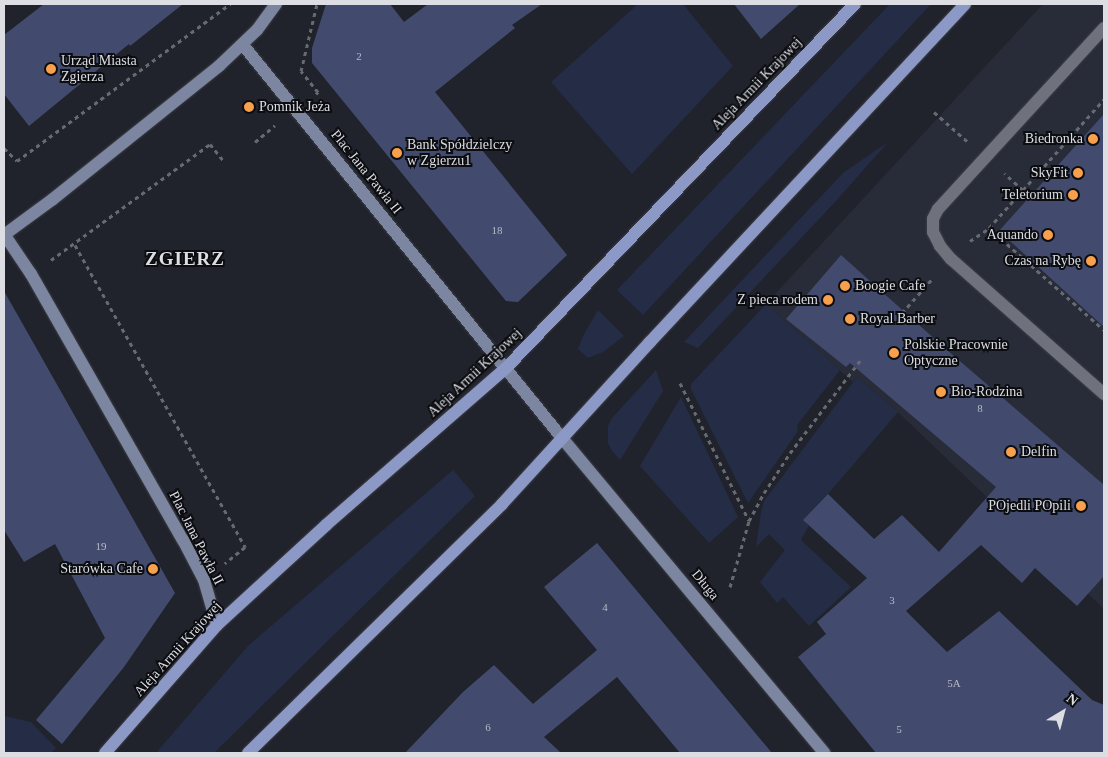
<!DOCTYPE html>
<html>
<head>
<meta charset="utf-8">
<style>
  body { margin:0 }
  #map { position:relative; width:1108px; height:757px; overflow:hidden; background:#21232c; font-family:"Times New Roman",serif }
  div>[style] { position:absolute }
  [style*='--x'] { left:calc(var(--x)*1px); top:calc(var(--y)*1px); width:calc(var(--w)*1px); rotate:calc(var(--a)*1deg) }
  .built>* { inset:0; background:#282c39 }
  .green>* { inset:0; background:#252c46 }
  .building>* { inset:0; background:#424b6d }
  .path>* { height:3px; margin-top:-1.5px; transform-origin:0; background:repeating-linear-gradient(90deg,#686a72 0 4px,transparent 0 8px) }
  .roads { filter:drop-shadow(0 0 1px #3c3f46) drop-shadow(0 0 1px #3c3f46) }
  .lane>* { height:12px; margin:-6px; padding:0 6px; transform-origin:6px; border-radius:6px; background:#6f727d }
  .secondary>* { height:12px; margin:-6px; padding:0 6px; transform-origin:6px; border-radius:6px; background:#7d86a1 }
  .primary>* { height:12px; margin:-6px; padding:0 6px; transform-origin:6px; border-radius:6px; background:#8c99c6 }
  .dots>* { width:14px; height:14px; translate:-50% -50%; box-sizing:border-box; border:2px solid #0c0d11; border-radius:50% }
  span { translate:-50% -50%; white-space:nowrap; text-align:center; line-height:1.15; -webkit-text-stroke:4px #0c0d11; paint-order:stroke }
  .number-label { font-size:11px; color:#b6b9c6 }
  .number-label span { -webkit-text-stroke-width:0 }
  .poi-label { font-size:14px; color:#dcdee4 }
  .left { translate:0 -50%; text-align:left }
  .right { translate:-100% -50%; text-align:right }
  .street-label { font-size:14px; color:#dcdee4 }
  .district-label { font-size:19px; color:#dcdee4; font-weight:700; letter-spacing:1px }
  .frame { position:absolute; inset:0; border:5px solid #dcdee4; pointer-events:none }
  .north { position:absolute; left:1038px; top:687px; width:50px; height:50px; -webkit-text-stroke:4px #0c0d11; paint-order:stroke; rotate:37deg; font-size:14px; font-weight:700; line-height:20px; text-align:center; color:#dcdee4 }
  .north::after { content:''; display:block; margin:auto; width:18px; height:22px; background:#dcdee4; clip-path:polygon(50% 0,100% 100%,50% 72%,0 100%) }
</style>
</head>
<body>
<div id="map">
  <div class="built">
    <i style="clip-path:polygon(1043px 4px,1104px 4px,1104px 609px,898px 412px,857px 377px,853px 382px,766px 304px)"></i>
  </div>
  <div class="green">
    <i style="clip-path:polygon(638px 4px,683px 4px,733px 66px,632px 174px,551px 82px)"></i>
    <i style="clip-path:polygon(890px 4px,931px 4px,643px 315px,617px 290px)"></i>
    <i style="clip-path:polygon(888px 142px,836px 201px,698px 348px,684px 342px,843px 173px)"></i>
    <i style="clip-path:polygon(766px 304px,840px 370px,797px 425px,798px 431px,748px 503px,691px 389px,691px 384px)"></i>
    <i style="clip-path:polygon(598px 310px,624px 336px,603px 352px,588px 358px,578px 349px,584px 334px)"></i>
    <i style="clip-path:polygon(656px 370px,663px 391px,620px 460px,612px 451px,608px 443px,608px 426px,612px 418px)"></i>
    <i style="clip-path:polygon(857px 377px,898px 412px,828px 494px,803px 520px,809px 525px,801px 540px,851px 587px,809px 626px,783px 597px,777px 603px,760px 582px,785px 550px,769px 534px,756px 547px,761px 512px,764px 501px)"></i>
    <i style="clip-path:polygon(681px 397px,738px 517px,709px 543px,640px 466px)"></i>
    <i style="clip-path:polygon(453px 470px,475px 496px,214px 753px,156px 753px,248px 646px)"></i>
    <i style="clip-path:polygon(4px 716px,31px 722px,56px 748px,51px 753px,4px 753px)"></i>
  </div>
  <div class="building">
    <i style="clip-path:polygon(44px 4px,183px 4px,130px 46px,129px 44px,29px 126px,4px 94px,4px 35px)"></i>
    <i style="clip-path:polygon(326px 4px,390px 4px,404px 22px,428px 4px,542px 4px,512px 25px,515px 28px,435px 92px,567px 255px,518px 302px,506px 301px,312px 63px,312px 48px)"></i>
    <i style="clip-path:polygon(734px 4px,800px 4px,761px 39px)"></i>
    <i style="clip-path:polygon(1104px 114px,1104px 327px,999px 231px)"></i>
    <i style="clip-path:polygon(841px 255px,947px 350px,1104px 485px,1104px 576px,1077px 606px,1035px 568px,1022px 583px,981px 545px,906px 611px,947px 652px,999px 611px,1092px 700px,1104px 705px,1104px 753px,876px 753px,798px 657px,826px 634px,817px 622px,867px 578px,803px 520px,828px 494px,874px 539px,902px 515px,939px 552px,996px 487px,850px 363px,846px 367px,786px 319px)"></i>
    <i style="clip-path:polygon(4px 291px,175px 593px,124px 667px,62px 744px,36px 720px,105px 638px,55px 544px,24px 562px,4px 530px)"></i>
    <i style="clip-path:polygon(597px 543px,772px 753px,680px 753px,617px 677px,544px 737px,561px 753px,405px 753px,463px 692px,494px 665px,533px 704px,597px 650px,544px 587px)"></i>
  </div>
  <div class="path">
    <i style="--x:316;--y:94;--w:3;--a:-45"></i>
    <i style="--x:318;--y:92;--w:27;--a:-129"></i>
    <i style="--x:301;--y:71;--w:69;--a:-76.6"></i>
    <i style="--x:934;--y:112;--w:44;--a:41.3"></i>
    <i style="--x:255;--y:142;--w:26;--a:-40"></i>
    <i style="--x:4;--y:148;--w:18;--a:45"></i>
    <i style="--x:17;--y:161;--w:265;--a:-36.4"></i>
    <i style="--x:1023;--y:190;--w:122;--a:-48.3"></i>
    <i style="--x:989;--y:228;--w:154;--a:41.6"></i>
    <i style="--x:970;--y:241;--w:23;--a:-34"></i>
    <i style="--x:989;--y:228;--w:51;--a:-48.2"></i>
    <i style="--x:1023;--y:190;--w:25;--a:-138"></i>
    <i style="--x:75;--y:245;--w:347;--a:60.6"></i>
    <i style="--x:245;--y:547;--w:26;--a:141"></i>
    <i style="--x:51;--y:260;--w:197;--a:-36.1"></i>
    <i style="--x:210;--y:144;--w:21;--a:51"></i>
    <i style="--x:902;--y:313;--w:48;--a:-48.4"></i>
    <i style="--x:680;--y:383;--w:154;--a:63.4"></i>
    <i style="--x:730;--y:587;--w:69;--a:-73.9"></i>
    <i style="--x:749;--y:521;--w:32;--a:-62"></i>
    <i style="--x:764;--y:493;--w:48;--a:-57"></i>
    <i style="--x:790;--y:453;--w:119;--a:-52.8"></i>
  </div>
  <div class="roads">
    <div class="lane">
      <i style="--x:1104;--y:28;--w:246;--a:132.5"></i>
      <i style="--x:938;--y:209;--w:11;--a:117"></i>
      <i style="--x:933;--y:219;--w:13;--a:90"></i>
      <i style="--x:933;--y:232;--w:16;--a:63"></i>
      <i style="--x:940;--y:246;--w:17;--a:50"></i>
      <i style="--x:951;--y:259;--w:204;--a:41.4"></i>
    </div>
    <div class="secondary">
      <i style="--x:243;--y:45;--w:506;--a:50.93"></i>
      <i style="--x:562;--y:438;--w:410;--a:50.2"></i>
      <i style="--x:4;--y:234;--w:48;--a:56"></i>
      <i style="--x:31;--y:274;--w:306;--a:60.3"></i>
      <i style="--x:183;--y:540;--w:45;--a:62.3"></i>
      <i style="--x:204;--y:580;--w:47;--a:73.9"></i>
      <i style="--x:4;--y:235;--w:61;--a:-36.3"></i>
      <i style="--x:53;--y:199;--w:213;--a:-38.7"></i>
      <i style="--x:219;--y:66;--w:52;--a:-43.5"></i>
      <i style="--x:257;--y:30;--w:32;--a:-54"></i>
    </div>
    <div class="primary">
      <i style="--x:105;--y:753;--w:170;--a:-48.8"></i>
      <i style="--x:217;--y:625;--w:148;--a:-42.5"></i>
      <i style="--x:326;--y:525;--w:239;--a:-41.1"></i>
      <i style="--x:506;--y:368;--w:504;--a:-46.21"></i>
      <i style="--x:248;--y:753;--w:356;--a:-44.4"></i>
      <i style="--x:502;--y:504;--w:219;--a:-47.6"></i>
      <i style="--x:650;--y:342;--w:462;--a:-47"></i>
    </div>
  </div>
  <div class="dots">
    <i style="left:51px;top:69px;background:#f9a04c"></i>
    <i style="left:249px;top:107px;background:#f9a04c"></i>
    <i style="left:1093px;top:139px;background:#f9a04c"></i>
    <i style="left:397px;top:153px;background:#f9a04c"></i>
    <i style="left:1078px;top:173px;background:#f9a04c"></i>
    <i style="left:1073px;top:195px;background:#f9a04c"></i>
    <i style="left:1048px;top:235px;background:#f9a04c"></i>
    <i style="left:1091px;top:261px;background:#f9a04c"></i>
    <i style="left:845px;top:286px;background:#f9a04c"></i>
    <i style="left:828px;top:300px;background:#f9a04c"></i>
    <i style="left:850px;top:319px;background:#f9a04c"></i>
    <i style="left:894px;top:353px;background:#f9a04c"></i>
    <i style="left:941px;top:392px;background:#f9a04c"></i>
    <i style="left:1011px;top:452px;background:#f9a04c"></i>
    <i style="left:1081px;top:506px;background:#f9a04c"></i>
    <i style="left:153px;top:569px;background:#f9a04c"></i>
  </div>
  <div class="number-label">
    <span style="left:359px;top:56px">2</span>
    <span style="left:497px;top:230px">18</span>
    <span style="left:980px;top:408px">8</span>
    <span style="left:101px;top:546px">19</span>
    <span style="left:892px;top:600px">3</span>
    <span style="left:605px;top:607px">4</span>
    <span style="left:954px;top:683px">5A</span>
    <span style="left:488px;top:727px">6</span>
    <span style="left:899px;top:729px">5</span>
  </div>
  <div class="poi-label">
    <span class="left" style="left:61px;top:69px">Urząd Miasta<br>Zgierza</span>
    <span class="left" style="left:259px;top:107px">Pomnik Jeża</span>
    <span class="right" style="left:1083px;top:139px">Biedronka</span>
    <span class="left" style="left:407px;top:153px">Bank Spółdzielczy<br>w Zgierzu1</span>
    <span class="right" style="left:1068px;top:173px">SkyFit</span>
    <span class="right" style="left:1063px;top:195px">Teletorium</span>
    <span class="right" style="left:1038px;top:235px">Aquando</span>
    <span class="right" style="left:1081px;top:261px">Czas na Rybę</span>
    <span class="left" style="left:855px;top:286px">Boogie Cafe</span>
    <span class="right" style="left:818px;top:300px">Z pieca rodem</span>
    <span class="left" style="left:860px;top:319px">Royal Barber</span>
    <span class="left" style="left:904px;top:353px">Polskie Pracownie<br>Optyczne</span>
    <span class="left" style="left:951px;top:392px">Bio-Rodzina</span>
    <span class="left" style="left:1021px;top:452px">Delfin</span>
    <span class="right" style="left:1071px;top:506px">POjedli POpili</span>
    <span class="right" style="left:143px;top:569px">Starówka Cafe</span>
  </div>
  <div class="street-label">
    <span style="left:757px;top:84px;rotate:-46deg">Aleja Armii Krajowej</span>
    <span style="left:366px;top:172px;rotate:51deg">Plac Jana Pawła II</span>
    <span style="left:475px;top:373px;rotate:-43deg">Aleja Armii Krajowej</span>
    <span style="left:196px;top:538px;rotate:63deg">Plac Jana Pawła II</span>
    <span style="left:705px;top:585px;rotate:51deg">Długa</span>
    <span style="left:178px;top:649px;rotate:-48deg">Aleja Armii Krajowej</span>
  </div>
  <div class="district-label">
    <span style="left:185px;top:259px">ZGIERZ</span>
  </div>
  <div class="frame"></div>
  <div class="north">N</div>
</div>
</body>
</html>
